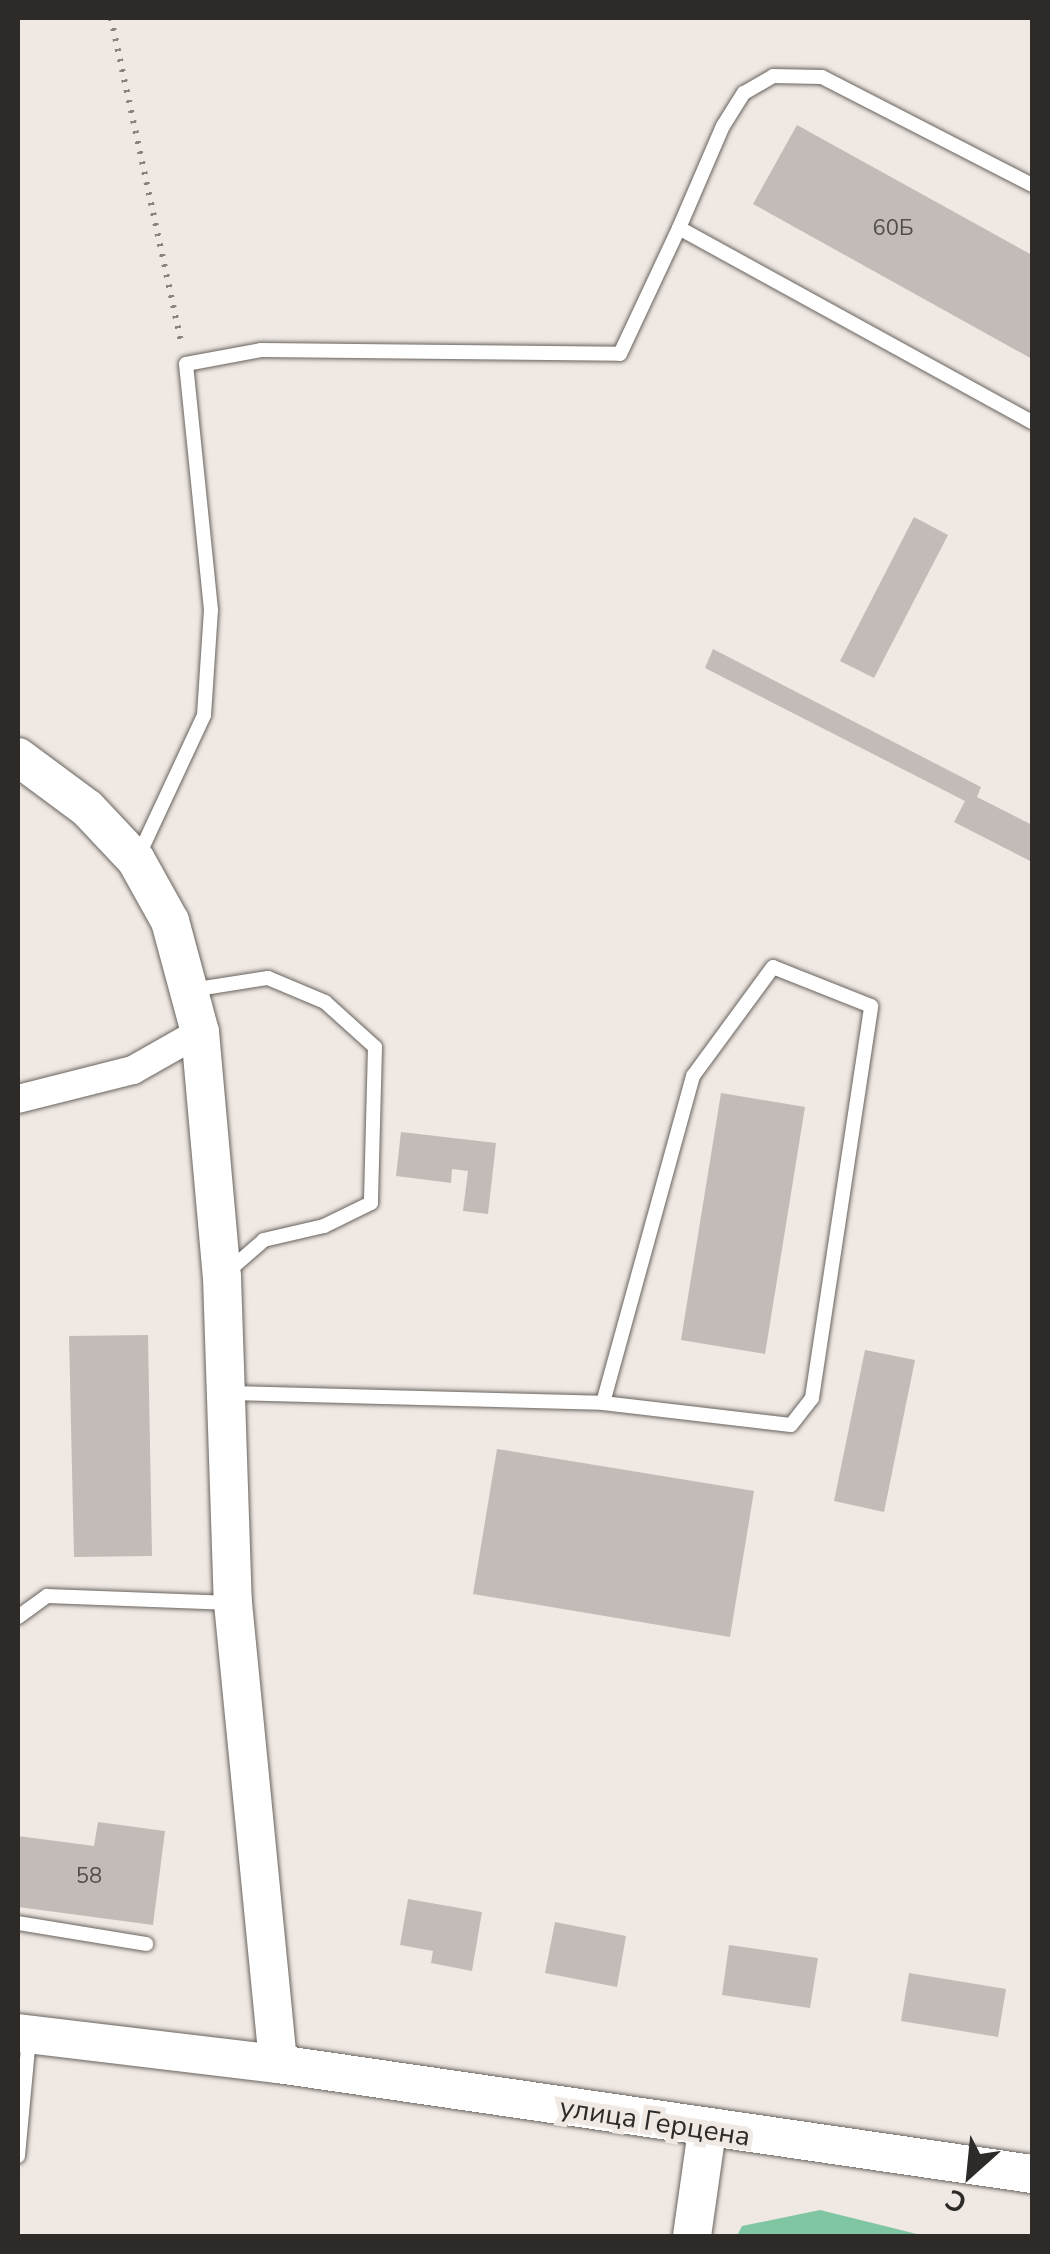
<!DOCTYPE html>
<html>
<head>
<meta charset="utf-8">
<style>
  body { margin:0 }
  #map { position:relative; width:1050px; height:2254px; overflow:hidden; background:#efe8e3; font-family:"Nunito Sans",sans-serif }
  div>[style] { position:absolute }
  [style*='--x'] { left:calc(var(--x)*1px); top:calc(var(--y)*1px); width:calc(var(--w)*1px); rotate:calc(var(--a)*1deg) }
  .forest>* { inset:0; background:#80c6a3 }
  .building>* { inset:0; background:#c3bbb7 }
  .path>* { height:6px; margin-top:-3px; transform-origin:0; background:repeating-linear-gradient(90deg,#898480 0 2.5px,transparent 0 10.5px) }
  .roads { filter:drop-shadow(0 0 2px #69635e) drop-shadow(0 0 2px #69635e) }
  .lane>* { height:14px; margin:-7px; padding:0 7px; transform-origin:7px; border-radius:7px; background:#fff }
  .street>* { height:28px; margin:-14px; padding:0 14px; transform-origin:14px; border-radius:14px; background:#fff }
  .secondary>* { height:38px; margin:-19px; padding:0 19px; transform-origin:19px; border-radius:19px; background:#fff }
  span { translate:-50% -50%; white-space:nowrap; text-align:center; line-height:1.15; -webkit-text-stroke:10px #efe8e3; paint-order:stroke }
  .number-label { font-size:22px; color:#524e4c }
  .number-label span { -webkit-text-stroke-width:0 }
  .street-label { font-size:28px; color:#2d2a28 }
  .frame { position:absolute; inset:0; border:20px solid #2d2a28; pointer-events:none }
  .north { position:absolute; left:920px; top:2124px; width:100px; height:100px; -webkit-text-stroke:8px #efe8e3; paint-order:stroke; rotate:207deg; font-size:28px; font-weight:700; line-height:40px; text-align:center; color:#2d2a28 }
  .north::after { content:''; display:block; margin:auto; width:35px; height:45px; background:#2d2a28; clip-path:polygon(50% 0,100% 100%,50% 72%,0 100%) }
</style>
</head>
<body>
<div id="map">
  <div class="forest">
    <i style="clip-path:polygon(820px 2210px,925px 2236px,950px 2236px,737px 2236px,742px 2226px)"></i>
  </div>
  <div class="building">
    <i style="clip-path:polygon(797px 125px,1032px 255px,1032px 359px,753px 204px)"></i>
    <i style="clip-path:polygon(914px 517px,948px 535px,874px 678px,840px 661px)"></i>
    <i style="clip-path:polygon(713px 649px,981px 787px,977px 797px,1032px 825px,1032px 862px,954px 822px,965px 801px,705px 668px)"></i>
    <i style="clip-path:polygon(721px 1093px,805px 1107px,765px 1354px,681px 1340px)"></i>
    <i style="clip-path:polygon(401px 1132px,496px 1143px,488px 1214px,463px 1211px,468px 1171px,452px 1169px,451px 1183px,396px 1176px)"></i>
    <i style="clip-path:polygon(148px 1335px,152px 1556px,74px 1557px,69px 1336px)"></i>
    <i style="clip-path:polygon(865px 1350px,915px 1360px,884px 1512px,834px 1501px)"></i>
    <i style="clip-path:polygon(497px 1449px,754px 1491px,730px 1637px,473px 1594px)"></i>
    <i style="clip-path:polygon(98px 1822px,165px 1831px,153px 1925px,18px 1907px,18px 1836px,94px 1846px)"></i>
    <i style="clip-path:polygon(408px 1899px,482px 1912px,472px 1971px,431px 1963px,433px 1951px,400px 1945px)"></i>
    <i style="clip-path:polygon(555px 1922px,626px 1936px,617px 1987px,545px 1973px)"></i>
    <i style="clip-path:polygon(729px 1945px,818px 1958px,810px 2008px,722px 1995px)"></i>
    <i style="clip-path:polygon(909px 1973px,1006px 1989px,998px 2037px,901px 2021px)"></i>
  </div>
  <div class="path">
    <i style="--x:111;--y:18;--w:332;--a:77.8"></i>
  </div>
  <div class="roads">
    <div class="lane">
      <i style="--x:679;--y:228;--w:111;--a:-66.7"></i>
      <i style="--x:723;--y:126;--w:39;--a:-58"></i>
      <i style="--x:744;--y:93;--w:34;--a:-30"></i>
      <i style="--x:773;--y:76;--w:49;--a:1.2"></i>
      <i style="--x:822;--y:77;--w:236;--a:27.2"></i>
      <i style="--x:137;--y:859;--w:159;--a:-65"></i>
      <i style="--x:204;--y:715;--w:105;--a:-86.2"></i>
      <i style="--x:211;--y:610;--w:247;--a:-95.8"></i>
      <i style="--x:186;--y:364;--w:76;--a:-10.6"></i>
      <i style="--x:261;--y:350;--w:359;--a:0.6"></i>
      <i style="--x:620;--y:354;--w:139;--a:-64.9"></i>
      <i style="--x:679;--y:228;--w:403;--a:28.8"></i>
      <i style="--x:191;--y:990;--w:78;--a:-8.9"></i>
      <i style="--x:268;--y:978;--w:62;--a:22.8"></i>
      <i style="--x:325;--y:1002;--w:67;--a:42"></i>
      <i style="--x:375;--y:1047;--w:156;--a:91.5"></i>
      <i style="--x:371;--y:1203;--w:52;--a:153.9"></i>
      <i style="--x:324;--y:1226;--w:62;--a:166.9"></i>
      <i style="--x:264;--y:1240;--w:50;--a:139"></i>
      <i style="--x:229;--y:1393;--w:374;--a:1.5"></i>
      <i style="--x:603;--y:1403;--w:189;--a:6.7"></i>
      <i style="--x:791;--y:1425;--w:34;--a:-52"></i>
      <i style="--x:812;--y:1398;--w:396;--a:-81.4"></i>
      <i style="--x:871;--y:1006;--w:105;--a:-158.3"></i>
      <i style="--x:773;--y:967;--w:135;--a:126.3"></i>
      <i style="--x:693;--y:1076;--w:339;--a:105.4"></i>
      <i style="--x:18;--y:1617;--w:36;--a:-36"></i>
      <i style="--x:47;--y:1596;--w:185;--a:2.2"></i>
      <i style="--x:18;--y:1923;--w:130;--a:9.3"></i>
      <i style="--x:18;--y:2156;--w:120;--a:-84.7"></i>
    </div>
    <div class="street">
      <i style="--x:18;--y:1099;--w:119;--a:-14.2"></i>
      <i style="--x:133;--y:1070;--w:77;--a:-29.6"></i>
    </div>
    <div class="secondary">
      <i style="--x:18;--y:757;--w:86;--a:36.5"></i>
      <i style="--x:87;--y:808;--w:71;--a:46.7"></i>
      <i style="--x:136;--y:860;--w:70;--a:60.9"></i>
      <i style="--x:170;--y:921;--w:115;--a:74.9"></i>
      <i style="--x:200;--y:1032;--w:246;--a:84.9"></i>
      <i style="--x:222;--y:1277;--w:326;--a:88.1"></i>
      <i style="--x:233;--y:1603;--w:463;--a:84.4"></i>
      <i style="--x:18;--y:2033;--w:262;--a:6.8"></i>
      <i style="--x:278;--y:2064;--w:762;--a:8.3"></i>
      <i style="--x:692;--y:2236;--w:107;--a:-81.9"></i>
    </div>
  </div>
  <div class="number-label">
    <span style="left:893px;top:229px">60Б</span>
    <span style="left:89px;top:1877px">58</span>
  </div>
  <div class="street-label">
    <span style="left:655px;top:2122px;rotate:9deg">улица Герцена</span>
  </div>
  <div class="frame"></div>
  <div class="north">С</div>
</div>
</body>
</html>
